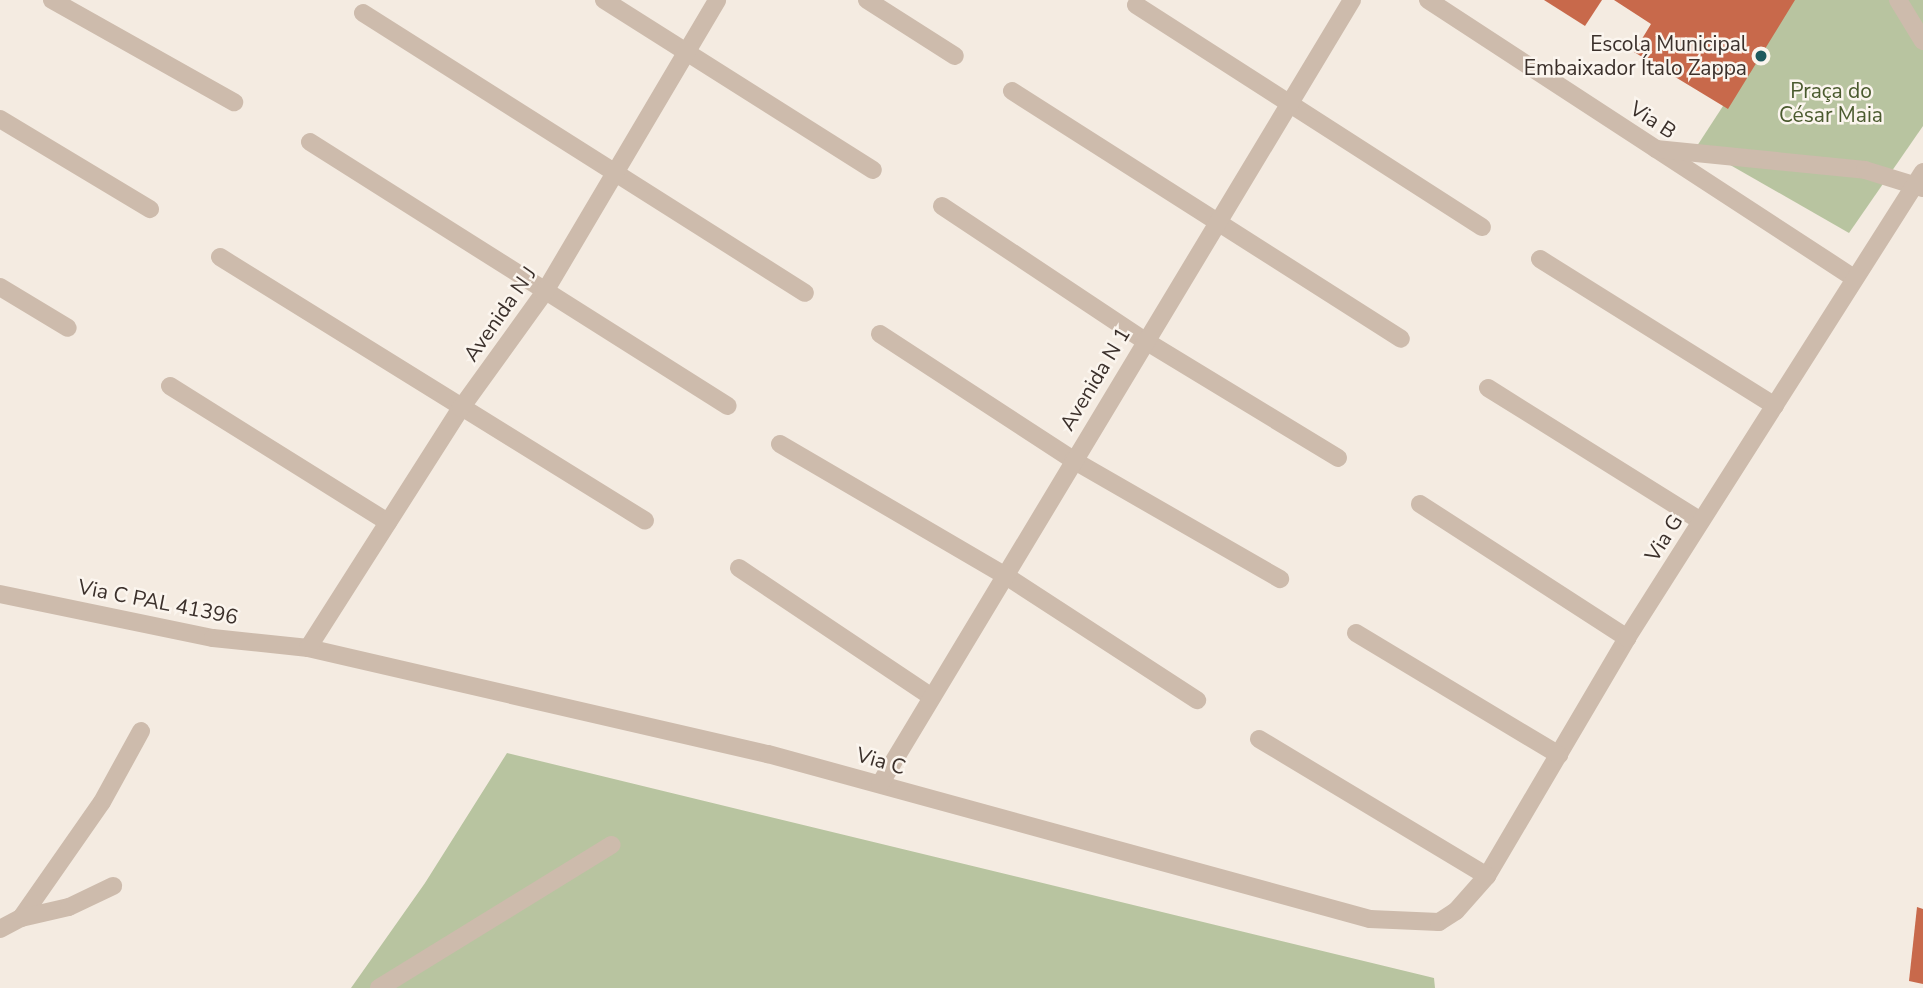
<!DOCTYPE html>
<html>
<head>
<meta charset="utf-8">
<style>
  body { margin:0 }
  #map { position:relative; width:1923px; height:988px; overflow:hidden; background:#f4ebe1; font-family:"Nunito Sans",sans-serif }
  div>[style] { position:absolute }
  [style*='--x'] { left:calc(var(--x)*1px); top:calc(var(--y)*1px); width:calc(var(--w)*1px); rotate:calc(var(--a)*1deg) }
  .green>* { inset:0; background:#b8c4a0 }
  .building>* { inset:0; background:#c8694b }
  .minor>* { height:18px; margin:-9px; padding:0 9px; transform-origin:9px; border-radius:9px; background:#cdbbac }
  .dots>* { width:19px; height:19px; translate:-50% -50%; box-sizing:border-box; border:4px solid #fbf5ee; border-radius:50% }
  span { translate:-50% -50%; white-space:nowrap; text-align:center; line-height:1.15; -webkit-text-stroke:5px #fbf5ee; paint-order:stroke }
  .poi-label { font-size:21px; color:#3b302b }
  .right { translate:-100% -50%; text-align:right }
  .park-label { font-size:21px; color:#4a5a2e }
  .street-label { font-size:21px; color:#3b302b }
</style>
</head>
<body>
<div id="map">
  <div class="green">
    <i style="clip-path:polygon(1792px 0,1923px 0,1923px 126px,1849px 233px,1697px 146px)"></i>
    <i style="clip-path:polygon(507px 753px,1434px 978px,1435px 988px,351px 988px,425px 883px)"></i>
  </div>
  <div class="building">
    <i style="clip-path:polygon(1544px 0,1602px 0,1585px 26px)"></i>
    <i style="clip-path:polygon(1614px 0,1795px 0,1728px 109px,1634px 52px,1651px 24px)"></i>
    <i style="clip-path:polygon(1917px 907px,1923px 909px,1923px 984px,1909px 981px)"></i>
  </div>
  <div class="minor">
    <i style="--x:52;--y:0;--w:209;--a:29.3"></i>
    <i style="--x:604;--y:0;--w:318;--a:32.3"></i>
    <i style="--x:867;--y:0;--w:104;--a:32.5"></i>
    <i style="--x:1428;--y:0;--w:509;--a:33.13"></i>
    <i style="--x:1898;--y:0;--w:48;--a:58.6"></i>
    <i style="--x:1136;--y:5;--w:411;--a:32.7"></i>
    <i style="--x:363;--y:13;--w:523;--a:32.35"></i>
    <i style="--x:1012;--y:91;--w:461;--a:32.5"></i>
    <i style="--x:0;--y:119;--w:175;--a:31"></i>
    <i style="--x:310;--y:142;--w:494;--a:32.3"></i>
    <i style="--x:1656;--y:149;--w:210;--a:5.7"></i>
    <i style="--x:1865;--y:170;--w:61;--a:17.2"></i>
    <i style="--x:942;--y:206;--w:242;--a:33.6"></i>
    <i style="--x:1144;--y:340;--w:227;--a:31.3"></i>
    <i style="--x:220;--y:257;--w:500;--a:31.8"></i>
    <i style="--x:1540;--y:259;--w:277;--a:32"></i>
    <i style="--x:0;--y:287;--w:79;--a:31.1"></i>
    <i style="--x:880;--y:334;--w:230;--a:33.1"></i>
    <i style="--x:1073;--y:460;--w:239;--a:29.9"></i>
    <i style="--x:170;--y:386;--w:257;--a:32"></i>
    <i style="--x:1488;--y:388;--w:251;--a:32"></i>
    <i style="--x:780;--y:444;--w:262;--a:30.3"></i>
    <i style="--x:1006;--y:576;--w:228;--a:33"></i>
    <i style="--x:1420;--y:504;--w:247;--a:32.9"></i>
    <i style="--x:739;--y:568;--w:232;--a:33.8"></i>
    <i style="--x:0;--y:594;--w:217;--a:11.7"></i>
    <i style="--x:213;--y:638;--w:96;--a:6"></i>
    <i style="--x:308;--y:648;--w:472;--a:13"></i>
    <i style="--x:768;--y:754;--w:624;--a:15.33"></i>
    <i style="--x:1370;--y:919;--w:69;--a:2.5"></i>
    <i style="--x:1439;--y:922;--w:20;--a:-33"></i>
    <i style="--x:1456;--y:911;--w:47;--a:-48.5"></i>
    <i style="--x:1487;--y:876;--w:276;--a:-59.5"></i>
    <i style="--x:1627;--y:638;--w:552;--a:-57.58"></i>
    <i style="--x:1356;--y:633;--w:237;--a:31"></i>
    <i style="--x:308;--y:648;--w:285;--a:-57.5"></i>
    <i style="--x:461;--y:408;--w:142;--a:-54.2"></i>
    <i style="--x:544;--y:293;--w:340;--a:-59.4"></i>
    <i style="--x:1259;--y:739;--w:266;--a:31"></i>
    <i style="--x:880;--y:784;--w:915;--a:-58.95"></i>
    <i style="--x:21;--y:918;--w:141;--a:-55.1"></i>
    <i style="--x:102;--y:802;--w:81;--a:-61.2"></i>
    <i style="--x:0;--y:929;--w:24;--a:-28"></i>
    <i style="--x:21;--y:918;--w:49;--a:-12.9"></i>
    <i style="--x:69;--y:907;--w:49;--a:-25.5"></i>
    <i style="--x:379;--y:988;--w:273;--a:-31.6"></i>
  </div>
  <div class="dots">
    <i style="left:1761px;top:56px;background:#1f5a5e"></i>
  </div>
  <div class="poi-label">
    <span class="right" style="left:1747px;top:56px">Escola Municipal<br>Embaixador Ítalo Zappa</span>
  </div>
  <div class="park-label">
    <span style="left:1831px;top:103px">Praça do<br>César Maia</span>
  </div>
  <div class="street-label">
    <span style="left:1653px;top:120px;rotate:33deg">Via B</span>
    <span style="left:500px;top:314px;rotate:-55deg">Avenida N J</span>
    <span style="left:1095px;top:379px;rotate:-59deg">Avenida N 1</span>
    <span style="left:1664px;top:538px;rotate:-58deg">Via G</span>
    <span style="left:158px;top:602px;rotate:11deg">Via C PAL 41396</span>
    <span style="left:881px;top:761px;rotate:16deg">Via C</span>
  </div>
</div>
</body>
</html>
